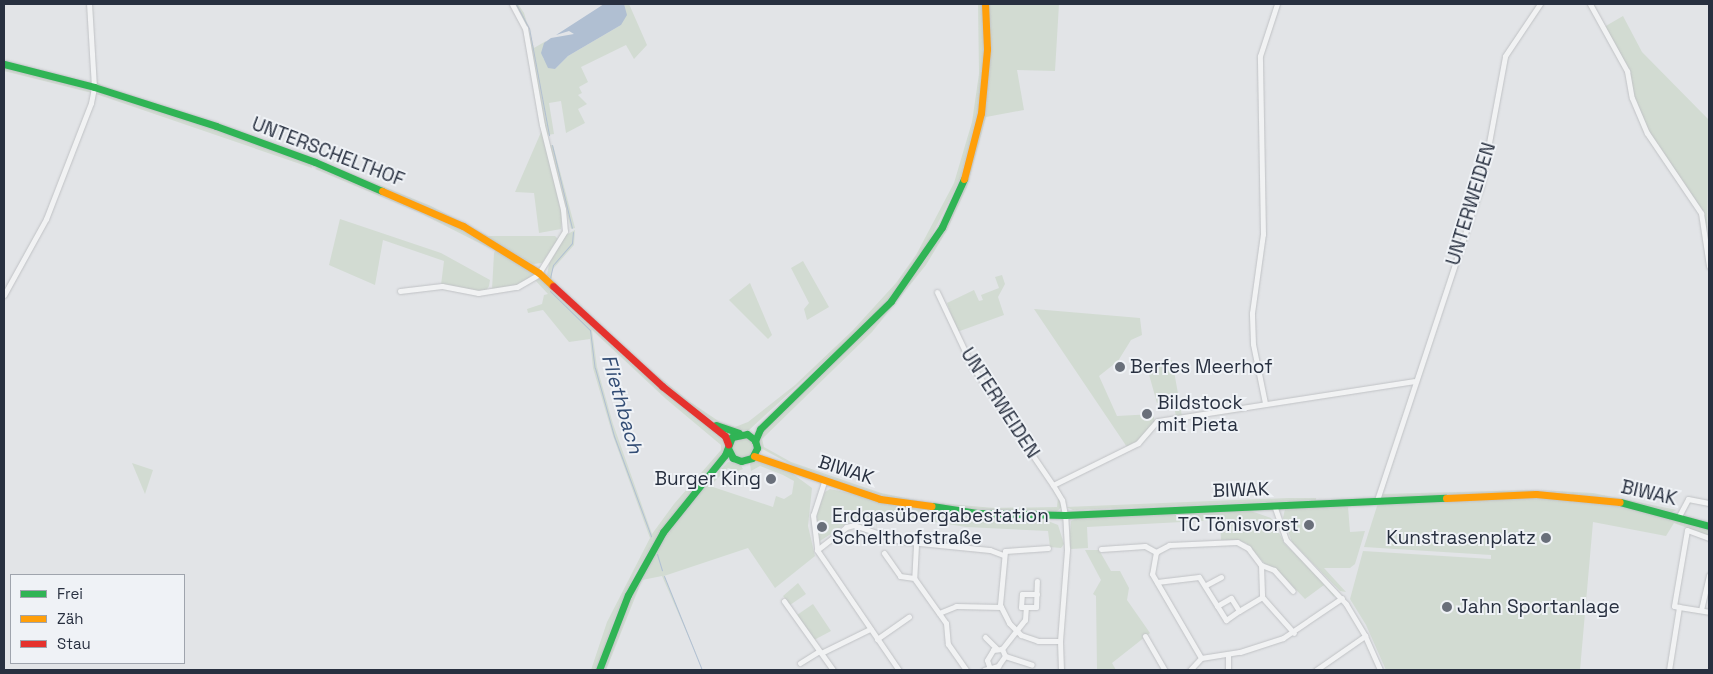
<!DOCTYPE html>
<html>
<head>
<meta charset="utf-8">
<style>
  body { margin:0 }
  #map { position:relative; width:1713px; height:674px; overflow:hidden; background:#e2e4e7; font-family:"Space Grotesk",sans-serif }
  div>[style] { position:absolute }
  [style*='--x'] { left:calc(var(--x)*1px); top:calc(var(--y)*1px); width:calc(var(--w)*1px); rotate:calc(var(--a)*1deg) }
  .green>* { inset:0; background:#d2dbd2 }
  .round { border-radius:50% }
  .water>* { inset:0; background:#b0bfd2 }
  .stream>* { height:1px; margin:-0.5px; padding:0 0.5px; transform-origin:0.5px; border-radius:0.5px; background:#b0bfd2 }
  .roads { filter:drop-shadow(0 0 1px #c0c2c5) drop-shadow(0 0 1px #c0c2c5) }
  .street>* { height:5px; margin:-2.5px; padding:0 2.5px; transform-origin:2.5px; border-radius:2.5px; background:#f1f2f3 }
  .fast>* { height:7px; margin:-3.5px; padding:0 3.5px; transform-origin:3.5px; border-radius:3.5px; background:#30b455 }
  .slow>* { height:7px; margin:-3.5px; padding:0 3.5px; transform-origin:3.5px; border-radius:3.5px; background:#ff9f0a }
  .jam>* { height:7px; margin:-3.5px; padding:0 3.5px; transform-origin:3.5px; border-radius:3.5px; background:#e5322d }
  .dots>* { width:14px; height:14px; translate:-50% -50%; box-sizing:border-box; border:2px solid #eff2f6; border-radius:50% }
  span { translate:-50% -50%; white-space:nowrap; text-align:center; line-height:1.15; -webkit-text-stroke:4px #eff2f6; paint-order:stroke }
  .street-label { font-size:19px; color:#283040 }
  .poi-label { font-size:19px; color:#283040 }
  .left { translate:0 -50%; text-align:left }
  .right { translate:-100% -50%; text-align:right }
  .water-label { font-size:20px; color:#324c74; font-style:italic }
  .frame { position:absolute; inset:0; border:5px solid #283040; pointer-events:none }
  .legend { position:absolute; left:10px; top:574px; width:175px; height:90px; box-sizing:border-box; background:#eff2f6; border:1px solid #9fa4ad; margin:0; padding:6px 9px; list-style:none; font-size:15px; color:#283040 }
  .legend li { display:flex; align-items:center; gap:10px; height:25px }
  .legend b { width:25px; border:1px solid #9fa4ad }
</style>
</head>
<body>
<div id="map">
  <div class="green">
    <i style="clip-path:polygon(514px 4px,518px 4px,524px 13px,534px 48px,546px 41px,543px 58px,555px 69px,568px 56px,621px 25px,624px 4px,629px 4px,647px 45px,634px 59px,626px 45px,581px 67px,588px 82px,579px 87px,582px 93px,578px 95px,587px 104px,578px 109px,585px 123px,566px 133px,561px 101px,549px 103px,554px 134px,547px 135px,526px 26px)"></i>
    <i style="clip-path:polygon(978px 4px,983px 4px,984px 69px,981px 99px,961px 177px,921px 257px,878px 312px,749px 430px,728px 430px,695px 409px,650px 371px,648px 368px,690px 402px,720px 422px,735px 427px,748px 422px,795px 385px,853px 330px,896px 283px,916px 255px,954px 183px,972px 122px,979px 74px)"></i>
    <i style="clip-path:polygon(988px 4px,1059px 4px,1055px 71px,1017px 70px,1024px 110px,986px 117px,967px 187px,947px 230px,926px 265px,872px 332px,762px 439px,764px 447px,791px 462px,881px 493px,925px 502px,994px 508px,1057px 507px,1058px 498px,1062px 507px,1056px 512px,992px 512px,897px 500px,803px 471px,759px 447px,758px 435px,890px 306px,924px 262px,945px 227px,971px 161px,983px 118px,990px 53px)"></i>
    <i style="clip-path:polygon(1623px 16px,1642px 52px,1709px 120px,1707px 234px,1702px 213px,1648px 132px,1633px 96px,1628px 72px,1604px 27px)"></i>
    <i style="clip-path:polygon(4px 66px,87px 89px,92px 93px,4px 71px)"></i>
    <i style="clip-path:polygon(94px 71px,97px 82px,101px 85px,301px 153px,431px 206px,488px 236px,555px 236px,558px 239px,542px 263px,533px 264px,449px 217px,360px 178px,97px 86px)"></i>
    <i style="clip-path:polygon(102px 93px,206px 126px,311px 164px,312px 168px,96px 94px)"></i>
    <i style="clip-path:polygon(542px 130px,562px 216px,561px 229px,539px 233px,534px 193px,515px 192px)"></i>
    <i style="clip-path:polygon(550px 145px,553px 145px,575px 228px,571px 229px)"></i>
    <i style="clip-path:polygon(318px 166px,462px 229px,489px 244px,491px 249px,420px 213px,315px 169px)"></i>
    <i style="clip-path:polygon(340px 219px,441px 253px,490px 280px,489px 286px,486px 291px,477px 292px,441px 285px,444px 261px,383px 240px,375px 285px,329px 265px)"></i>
    <i style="clip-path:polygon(575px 230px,574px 245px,552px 270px,552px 279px,547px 275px,549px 264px,566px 235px)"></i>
    <i style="clip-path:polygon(497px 248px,534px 273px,531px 277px,517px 286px,492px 290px,494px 253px)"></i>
    <i style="clip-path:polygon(803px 261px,829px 307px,807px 320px,804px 309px,809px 303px,791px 268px)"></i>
    <i style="clip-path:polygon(1002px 275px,1005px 284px,998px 297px,1004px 315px,957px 332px,947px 303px,974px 290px,979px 301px,983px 300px,981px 295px,999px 288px,995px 277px)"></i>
    <i style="clip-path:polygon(evenodd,541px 278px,637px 369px,723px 436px,726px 449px,652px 545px,635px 573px,613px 622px,597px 670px,591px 670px,607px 622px,650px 538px,613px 436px,593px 368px,590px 339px,569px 342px,543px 310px,528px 313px,527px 309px,542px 304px,544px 295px,548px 294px,535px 280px,541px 278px,592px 330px,666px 399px,721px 445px,721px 450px,674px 504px,652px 534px,613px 424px,597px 367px,592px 330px)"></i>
    <i style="clip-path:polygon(750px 283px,772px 335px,768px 339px,729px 300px)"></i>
    <i style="clip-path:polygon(1034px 309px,1140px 318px,1142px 335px,1131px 340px,1118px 361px,1099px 376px,1117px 416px,1153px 414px,1155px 422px,1144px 437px,1127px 447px)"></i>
    <i style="clip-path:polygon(1172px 360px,1182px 416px,1176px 417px,1173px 400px,1157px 403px,1146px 364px)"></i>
    <i class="round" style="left:731px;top:436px;width:22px;height:22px"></i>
    <i style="clip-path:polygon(756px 458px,789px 471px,812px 488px,808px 526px,815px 556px,775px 588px,748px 548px,664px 576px,703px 670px,662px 576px,642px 580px,606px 670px,603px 670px,623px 611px,655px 553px,686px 505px,728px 462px,740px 464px,743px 469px,738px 471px,728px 468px,710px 486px,773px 507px,776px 496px,784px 499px,792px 494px,794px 481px,783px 475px,760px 466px,751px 471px,750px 464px)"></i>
    <i style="clip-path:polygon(132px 463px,153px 470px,145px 494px)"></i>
    <i style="clip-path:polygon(830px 489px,947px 513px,1048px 521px,1058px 525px,1064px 544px,1061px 548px,1050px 547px,1048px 531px,966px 527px,880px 513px,876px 529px,877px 521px,864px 516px,862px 522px,849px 522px,820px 541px,815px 528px,817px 513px,825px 492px)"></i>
    <i style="clip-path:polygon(1534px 490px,1534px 492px,1379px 497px,1380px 494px)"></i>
    <i style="clip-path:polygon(1537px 490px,1593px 493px,1677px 510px,1672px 512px,1616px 499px)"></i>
    <i style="clip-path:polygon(1551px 497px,1592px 500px,1593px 504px,1596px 500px,1623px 505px,1709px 528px,1709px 536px,1674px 523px,1666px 536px,1593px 522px,1580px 670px,1386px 670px,1366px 625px,1350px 599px,1363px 551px,1491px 559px,1491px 555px,1364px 547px,1378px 503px)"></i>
    <i style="clip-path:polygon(1287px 498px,1316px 498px,1316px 500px,1073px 510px,1066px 507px)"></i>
    <i style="clip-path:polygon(1290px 507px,1348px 507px,1350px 532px,1365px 531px,1355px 564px,1350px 568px,1324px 568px,1346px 592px,1340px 591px,1292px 542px,1283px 518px,1285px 509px)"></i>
    <i style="clip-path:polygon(1245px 509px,1271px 518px,1285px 544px,1333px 591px,1334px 597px,1324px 585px,1305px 599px,1275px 568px,1265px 564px,1246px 543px,1221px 540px,1220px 520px,1087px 527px,1088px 548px,1071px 549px,1069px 545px,1071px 521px,1079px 517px)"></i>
    <i style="clip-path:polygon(1085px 550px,1099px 550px,1111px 571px,1120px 571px,1129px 588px,1127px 600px,1150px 633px,1112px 663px,1116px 670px,1097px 670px,1096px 596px,1093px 594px,1101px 580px)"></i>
    <i style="clip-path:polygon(798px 583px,806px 594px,790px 605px,783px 596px)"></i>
    <i style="clip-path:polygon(813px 604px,831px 631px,814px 640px,797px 615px)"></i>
  </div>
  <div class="water">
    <i style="clip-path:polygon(604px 4px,624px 4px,627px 15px,621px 25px,568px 56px,555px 69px,548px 68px,541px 53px,544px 43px,551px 38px,574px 34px,569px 31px,556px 35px)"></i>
  </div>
  <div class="stream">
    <i style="--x:516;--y:4;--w:27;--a:62"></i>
    <i style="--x:529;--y:28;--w:109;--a:79.4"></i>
    <i style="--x:552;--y:145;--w:85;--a:76.5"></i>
    <i style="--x:550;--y:278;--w:13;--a:-77"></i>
    <i style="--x:553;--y:265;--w:29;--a:-49"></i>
    <i style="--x:572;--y:243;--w:11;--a:-85"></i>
    <i style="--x:550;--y:291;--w:56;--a:44.3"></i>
    <i style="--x:590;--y:330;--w:38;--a:83"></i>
    <i style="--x:595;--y:368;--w:71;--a:74.4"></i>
    <i style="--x:614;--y:436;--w:107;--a:69.7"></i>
    <i style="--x:657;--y:554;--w:17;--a:73"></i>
    <i style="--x:664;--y:576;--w:101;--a:68"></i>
  </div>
  <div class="roads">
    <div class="street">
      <i style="--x:512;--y:4;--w:27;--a:62"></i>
      <i style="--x:525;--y:28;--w:98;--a:80.1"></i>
      <i style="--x:542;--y:125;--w:87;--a:76"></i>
      <i style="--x:563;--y:209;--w:22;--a:85"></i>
      <i style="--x:565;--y:231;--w:49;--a:121.8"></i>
      <i style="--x:1590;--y:4;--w:77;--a:61.1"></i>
      <i style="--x:1627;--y:71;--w:27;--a:80"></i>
      <i style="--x:1632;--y:98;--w:38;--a:67"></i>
      <i style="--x:1647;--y:133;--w:97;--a:56"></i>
      <i style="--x:1701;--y:213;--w:54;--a:81.4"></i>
      <i style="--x:400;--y:291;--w:42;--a:-6.8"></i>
      <i style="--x:442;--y:286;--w:37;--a:11"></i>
      <i style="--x:478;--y:293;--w:39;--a:-9"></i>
      <i style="--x:517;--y:287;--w:22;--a:-30"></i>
      <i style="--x:937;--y:292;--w:82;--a:64.7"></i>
      <i style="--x:972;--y:366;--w:144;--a:55.8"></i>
      <i style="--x:4;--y:295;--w:87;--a:-61.1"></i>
      <i style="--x:46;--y:219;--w:124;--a:-68.8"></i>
      <i style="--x:91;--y:103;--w:16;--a:-79"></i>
      <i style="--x:94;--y:87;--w:83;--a:-93.4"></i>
      <i style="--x:1265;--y:403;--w:60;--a:-101.5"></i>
      <i style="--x:1253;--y:344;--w:31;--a:-92"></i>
      <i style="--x:1252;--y:313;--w:80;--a:-82.1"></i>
      <i style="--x:1263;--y:234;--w:178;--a:-91"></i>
      <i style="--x:1260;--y:56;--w:55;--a:-71.9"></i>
      <i style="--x:824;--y:482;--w:35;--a:108"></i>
      <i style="--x:813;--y:515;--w:35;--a:83"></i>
      <i style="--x:817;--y:550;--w:145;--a:55.7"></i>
      <i style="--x:1377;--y:500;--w:331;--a:-71.7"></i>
      <i style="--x:1481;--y:186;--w:132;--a:-79.5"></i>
      <i style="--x:1505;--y:56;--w:63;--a:-56.1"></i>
      <i style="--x:1274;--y:505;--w:37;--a:71"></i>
      <i style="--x:1286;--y:540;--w:88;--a:46.8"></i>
      <i style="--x:1346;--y:604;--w:37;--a:59"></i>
      <i style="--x:1365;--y:636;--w:37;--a:66"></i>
      <i style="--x:1679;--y:516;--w:19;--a:-62"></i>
      <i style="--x:1688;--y:499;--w:21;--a:11"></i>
      <i style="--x:916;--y:545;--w:33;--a:93"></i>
      <i style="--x:914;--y:578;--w:55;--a:54.6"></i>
      <i style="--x:946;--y:623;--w:21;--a:85"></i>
      <i style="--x:948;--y:644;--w:32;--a:55"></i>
      <i style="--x:1048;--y:548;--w:43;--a:176"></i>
      <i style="--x:1005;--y:551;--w:54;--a:95.3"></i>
      <i style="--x:1000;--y:605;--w:20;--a:63"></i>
      <i style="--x:1009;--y:623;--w:17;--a:45"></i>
      <i style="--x:1021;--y:635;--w:18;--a:19"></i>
      <i style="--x:1038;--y:641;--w:22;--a:0"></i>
      <i style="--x:1101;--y:549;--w:44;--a:-3.9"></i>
      <i style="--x:1145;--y:546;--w:13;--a:29"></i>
      <i style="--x:1156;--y:552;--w:15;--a:-28"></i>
      <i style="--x:1169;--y:545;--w:68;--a:-2.5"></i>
      <i style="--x:1237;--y:542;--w:13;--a:29"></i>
      <i style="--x:1248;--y:548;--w:21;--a:53"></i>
      <i style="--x:1261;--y:565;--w:32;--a:88"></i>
      <i style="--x:1262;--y:597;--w:48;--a:48.4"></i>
      <i style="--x:817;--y:550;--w:37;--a:-38"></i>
      <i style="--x:846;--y:527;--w:8;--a:-14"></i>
      <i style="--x:854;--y:525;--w:49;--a:19.2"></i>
      <i style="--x:900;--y:541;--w:90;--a:5.7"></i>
      <i style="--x:990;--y:550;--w:14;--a:21"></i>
      <i style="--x:1156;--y:552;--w:22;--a:100"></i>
      <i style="--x:1152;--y:574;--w:97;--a:59.7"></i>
      <i style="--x:884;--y:553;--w:28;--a:55"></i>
      <i style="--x:900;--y:576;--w:14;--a:8"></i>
      <i style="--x:1261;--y:565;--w:14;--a:21"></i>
      <i style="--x:1274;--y:570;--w:28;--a:48"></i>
      <i style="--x:1157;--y:582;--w:42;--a:-6.8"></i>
      <i style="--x:1199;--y:577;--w:51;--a:57.9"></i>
      <i style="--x:1226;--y:620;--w:16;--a:-35"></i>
      <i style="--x:1206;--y:585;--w:17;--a:-28"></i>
      <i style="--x:784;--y:601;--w:85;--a:54.6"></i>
      <i style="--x:1217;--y:606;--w:16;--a:-30"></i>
      <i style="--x:1231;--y:598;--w:15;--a:58"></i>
      <i style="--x:1239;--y:611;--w:27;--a:-31"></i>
      <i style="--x:1026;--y:607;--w:10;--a:0"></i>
      <i style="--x:1036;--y:607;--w:26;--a:-88"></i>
      <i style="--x:1679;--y:607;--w:5;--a:-169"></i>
      <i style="--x:1674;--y:606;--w:77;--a:-80.3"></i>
      <i style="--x:1687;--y:530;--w:23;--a:20"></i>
      <i style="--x:1701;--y:610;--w:36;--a:-77"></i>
      <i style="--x:939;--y:613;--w:18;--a:-22"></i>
      <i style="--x:956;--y:606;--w:45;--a:1.3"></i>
      <i style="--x:1145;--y:636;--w:39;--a:60"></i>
      <i style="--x:985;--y:637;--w:16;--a:45"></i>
      <i style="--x:877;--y:639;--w:39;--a:-35"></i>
      <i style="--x:821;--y:653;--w:55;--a:-26.1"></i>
      <i style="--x:1228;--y:654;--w:16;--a:90"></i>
      <i style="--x:1005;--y:656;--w:28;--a:18"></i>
      <i style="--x:800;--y:663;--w:22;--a:-32"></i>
      <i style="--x:989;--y:666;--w:6;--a:-108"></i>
      <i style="--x:987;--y:660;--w:12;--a:-59"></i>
      <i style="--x:993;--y:650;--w:9;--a:-6"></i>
      <i style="--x:984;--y:670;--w:15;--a:-16"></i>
      <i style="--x:998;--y:666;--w:12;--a:-55"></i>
      <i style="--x:1005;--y:656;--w:8;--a:-113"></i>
      <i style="--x:1002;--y:649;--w:37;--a:-52"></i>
      <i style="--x:1025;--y:620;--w:13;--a:-86"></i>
      <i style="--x:1026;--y:607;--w:5;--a:180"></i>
      <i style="--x:1021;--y:607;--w:13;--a:-86"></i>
      <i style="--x:1022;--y:594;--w:15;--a:0"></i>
      <i style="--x:1061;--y:670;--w:29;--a:-92"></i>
      <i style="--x:1060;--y:641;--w:92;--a:-85.6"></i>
      <i style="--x:1067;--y:549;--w:34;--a:-93"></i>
      <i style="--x:1065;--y:515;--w:15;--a:-101"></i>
      <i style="--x:1062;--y:500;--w:17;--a:-121"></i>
      <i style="--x:1053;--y:485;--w:95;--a:-26.3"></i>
      <i style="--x:1138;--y:443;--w:29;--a:-49"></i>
      <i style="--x:1157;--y:421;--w:260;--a:-8.8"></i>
      <i style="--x:1190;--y:670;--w:16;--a:-47"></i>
      <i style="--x:1201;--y:658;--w:39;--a:-9"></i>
      <i style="--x:1240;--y:652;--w:45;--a:-18"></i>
      <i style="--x:1283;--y:638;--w:71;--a:-34.1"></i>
      <i style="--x:1316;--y:670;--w:60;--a:-34.8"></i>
      <i style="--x:1669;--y:670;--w:64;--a:-81"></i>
      <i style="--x:1679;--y:607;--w:30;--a:9"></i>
    </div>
    <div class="fast">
      <i style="--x:4;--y:64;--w:93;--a:14.3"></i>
      <i style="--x:94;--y:87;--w:128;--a:17.7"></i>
      <i style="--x:216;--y:126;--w:105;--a:20"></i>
      <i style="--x:315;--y:162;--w:73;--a:23.4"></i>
      <i style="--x:716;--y:425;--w:24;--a:19"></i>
      <i style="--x:755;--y:441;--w:13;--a:-67"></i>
      <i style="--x:760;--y:429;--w:183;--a:-44.3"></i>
      <i style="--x:891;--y:301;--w:90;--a:-55.4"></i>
      <i style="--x:942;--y:227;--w:53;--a:-65.4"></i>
      <i style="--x:1620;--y:502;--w:92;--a:15.1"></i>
      <i style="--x:932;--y:506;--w:47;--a:8.7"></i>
      <i style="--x:978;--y:513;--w:87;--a:1.3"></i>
      <i style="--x:1065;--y:515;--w:381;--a:-2.6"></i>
      <i style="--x:599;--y:670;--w:80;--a:-68.9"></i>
      <i style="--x:628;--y:595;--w:72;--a:-60.9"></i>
      <i style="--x:663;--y:532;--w:99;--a:-51.2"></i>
      <i style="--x:725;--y:455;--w:19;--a:-69"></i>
      <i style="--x:732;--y:437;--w:15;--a:-11"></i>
      <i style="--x:747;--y:434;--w:10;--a:37"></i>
      <i style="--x:755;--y:440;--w:8;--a:76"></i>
      <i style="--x:757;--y:448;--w:11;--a:117"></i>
      <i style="--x:752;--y:458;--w:11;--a:165"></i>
      <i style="--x:741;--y:461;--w:9;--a:-159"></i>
      <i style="--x:733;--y:458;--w:11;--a:-117"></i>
    </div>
    <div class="slow">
      <i style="--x:964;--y:179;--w:68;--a:-75.6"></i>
      <i style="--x:981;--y:113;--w:64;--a:-84.6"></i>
      <i style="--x:987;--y:49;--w:45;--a:-92.5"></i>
      <i style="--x:382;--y:191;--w:88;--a:23.4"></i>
      <i style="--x:463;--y:226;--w:89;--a:31.7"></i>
      <i style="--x:539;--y:273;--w:19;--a:43"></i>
      <i style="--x:754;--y:456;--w:133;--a:18.8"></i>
      <i style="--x:880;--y:499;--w:52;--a:7.7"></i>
      <i style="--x:1446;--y:498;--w:90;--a:-2.5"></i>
      <i style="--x:1536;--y:494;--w:84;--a:5.4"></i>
    </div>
    <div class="jam">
      <i style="--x:553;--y:286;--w:148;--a:42.5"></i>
      <i style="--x:662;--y:386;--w:80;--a:38.4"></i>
      <i style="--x:725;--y:436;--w:9;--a:69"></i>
    </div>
  </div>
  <div class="dots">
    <i style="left:1120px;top:367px;background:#696f7a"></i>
    <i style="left:1147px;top:414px;background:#696f7a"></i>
    <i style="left:771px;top:479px;background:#696f7a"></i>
    <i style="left:1309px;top:525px;background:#696f7a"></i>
    <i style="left:822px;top:527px;background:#696f7a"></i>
    <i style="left:1546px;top:538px;background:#696f7a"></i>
    <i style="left:1447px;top:607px;background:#696f7a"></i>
  </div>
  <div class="street-label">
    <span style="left:328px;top:152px;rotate:21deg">UNTERSCHELTHOF</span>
    <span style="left:1471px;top:204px;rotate:-73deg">UNTERWEIDEN</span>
    <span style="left:1000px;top:403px;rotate:57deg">UNTERWEIDEN</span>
    <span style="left:846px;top:470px;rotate:18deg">BIWAK</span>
    <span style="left:1241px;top:490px;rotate:-2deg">BIWAK</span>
    <span style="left:1649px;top:493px;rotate:13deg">BIWAK</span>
  </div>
  <div class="poi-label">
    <span class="left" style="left:1130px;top:367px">Berfes Meerhof</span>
    <span class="left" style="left:1157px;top:414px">Bildstock<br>mit Pieta</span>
    <span class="right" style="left:761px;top:479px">Burger King</span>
    <span class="left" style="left:832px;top:527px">Erdgasübergabestation<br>Schelthofstraße</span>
    <span class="right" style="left:1299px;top:525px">TC Tönisvorst</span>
    <span class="right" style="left:1536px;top:538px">Kunstrasenplatz</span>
    <span class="left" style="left:1457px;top:607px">Jahn Sportanlage</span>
  </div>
  <div class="water-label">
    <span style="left:622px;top:404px;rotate:74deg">Fliethbach</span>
  </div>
  <div class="frame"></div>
  <ul class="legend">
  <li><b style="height:6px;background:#30b455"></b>Frei</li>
  <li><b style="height:6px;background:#ff9f0a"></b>Zäh</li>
  <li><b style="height:6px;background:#e5322d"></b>Stau</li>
  </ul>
</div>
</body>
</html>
